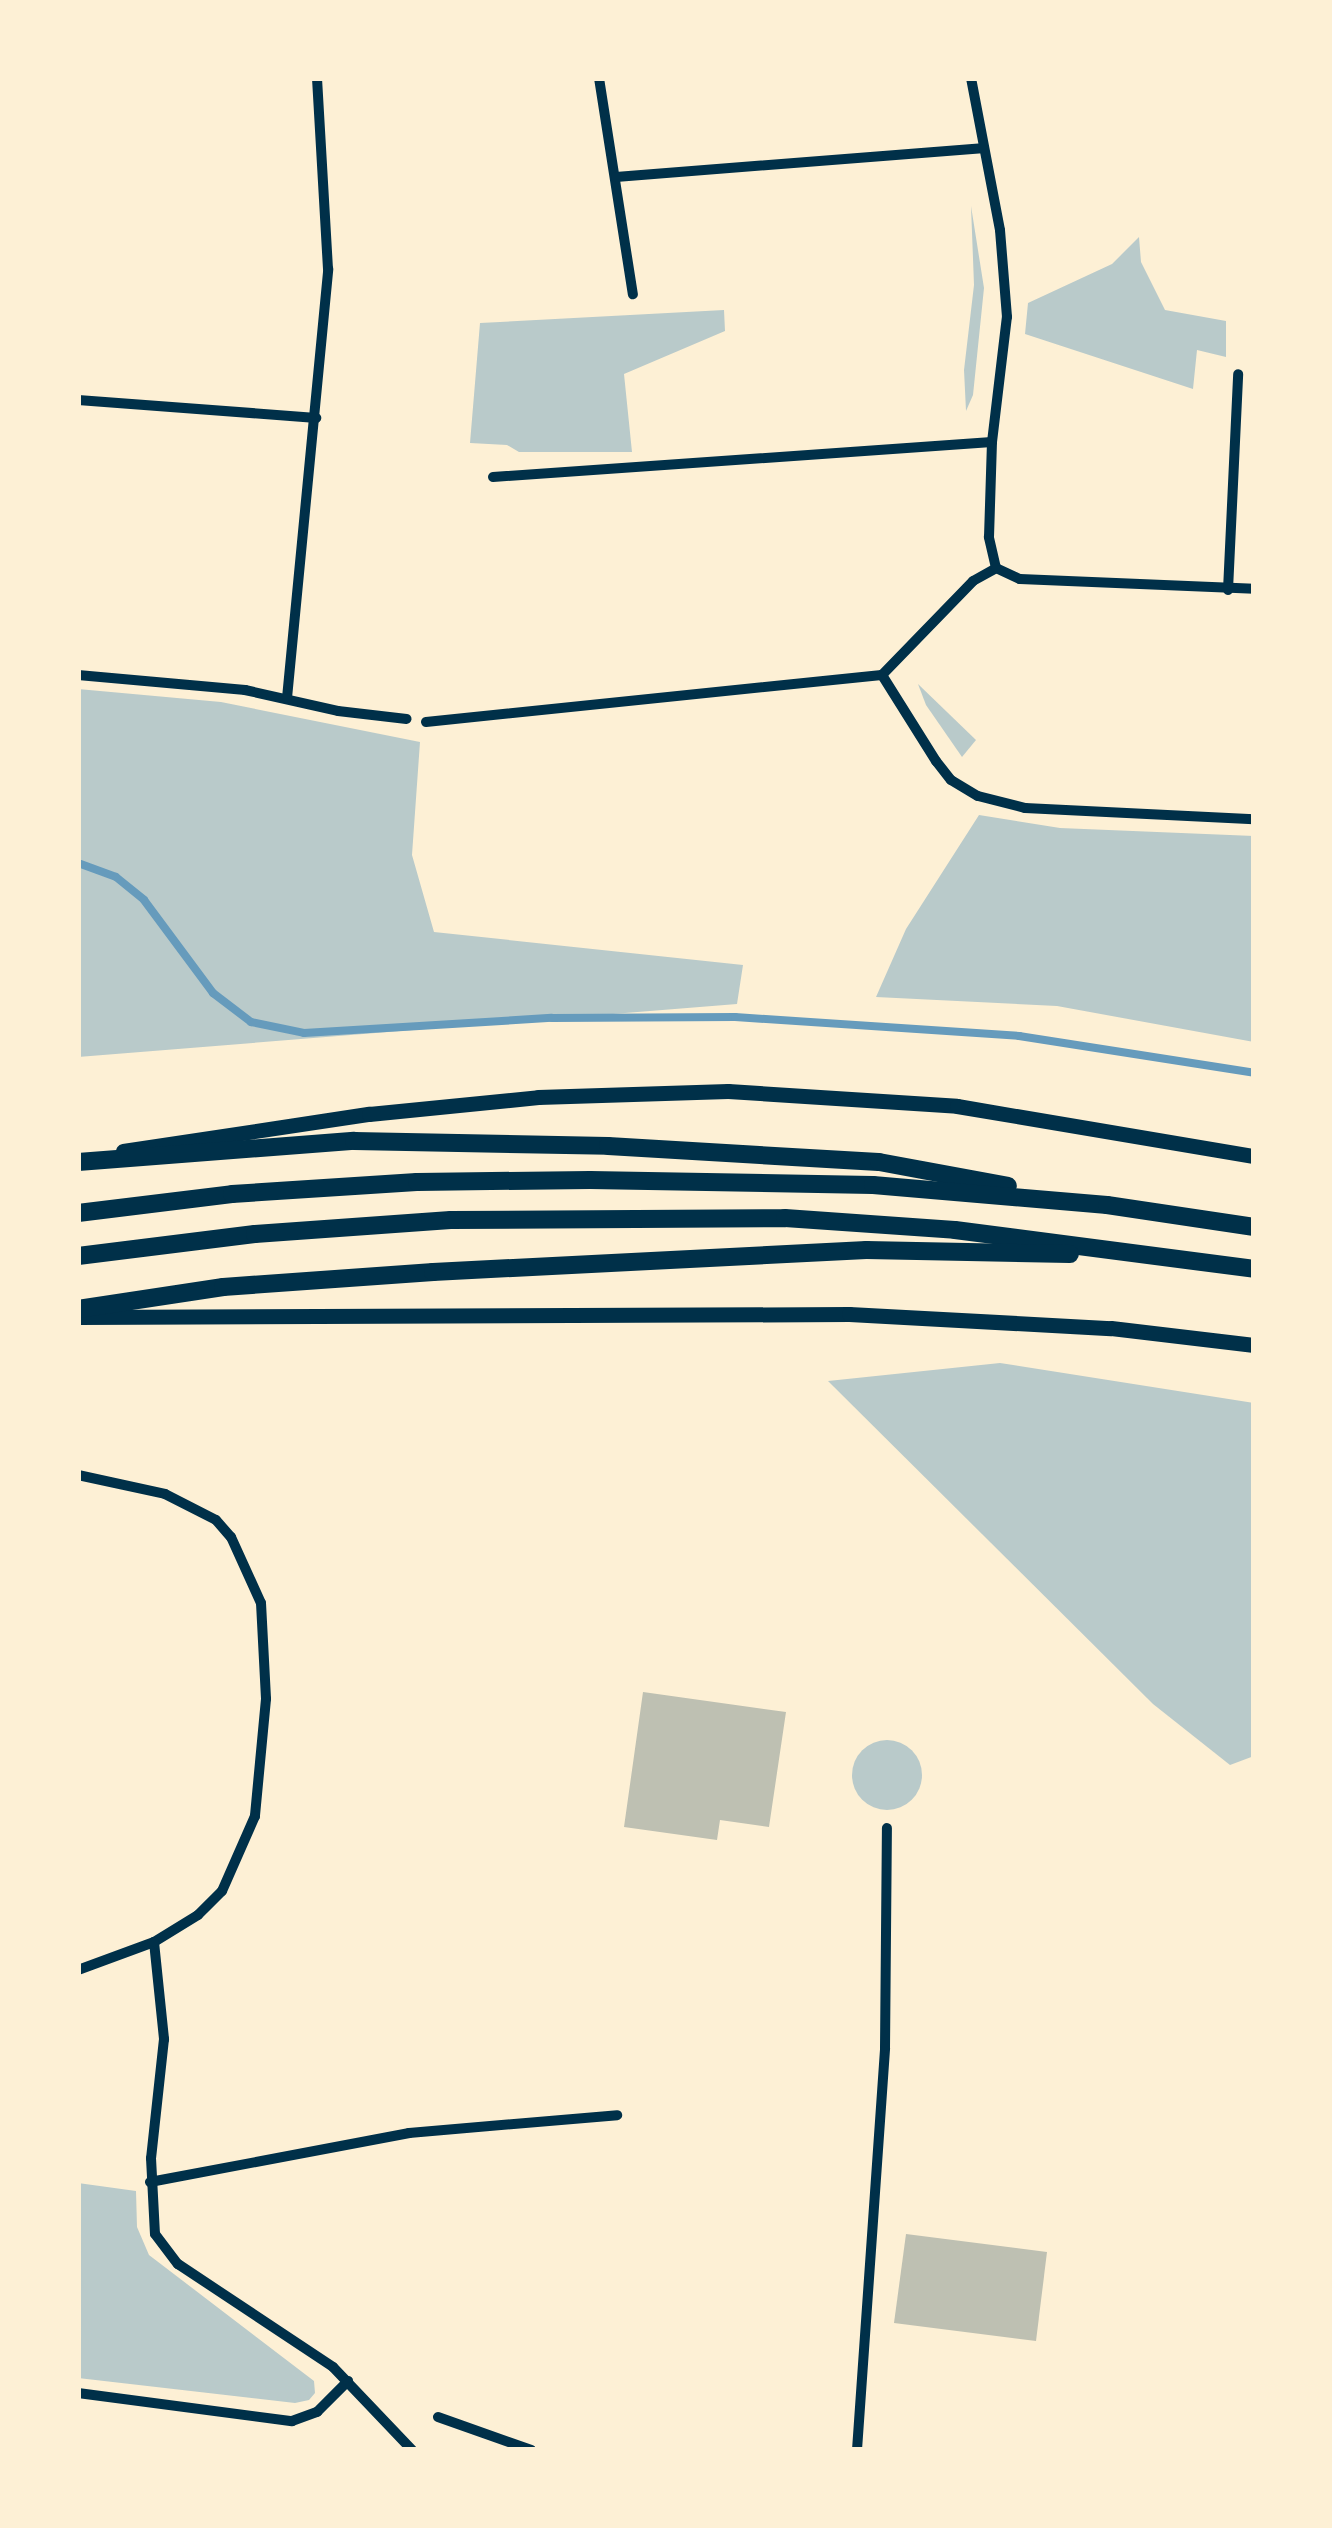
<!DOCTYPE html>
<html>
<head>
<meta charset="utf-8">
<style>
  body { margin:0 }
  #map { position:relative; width:1332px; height:2528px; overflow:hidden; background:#fdf0d5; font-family:"DM Sans",sans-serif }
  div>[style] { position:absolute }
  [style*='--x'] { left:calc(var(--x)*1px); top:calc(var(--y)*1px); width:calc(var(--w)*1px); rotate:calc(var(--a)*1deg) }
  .green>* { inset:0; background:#b9caca }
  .round { border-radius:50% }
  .stream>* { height:8px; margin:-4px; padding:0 4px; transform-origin:4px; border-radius:4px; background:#669bbc }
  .building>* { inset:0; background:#bec0b2 }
  .minor>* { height:10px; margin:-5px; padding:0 5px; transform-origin:5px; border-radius:5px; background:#003049 }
  .secondary>* { height:15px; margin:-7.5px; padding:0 7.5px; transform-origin:7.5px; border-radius:7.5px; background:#003049 }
  .trunk>* { height:18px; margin:-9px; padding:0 9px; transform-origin:9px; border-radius:9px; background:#003049 }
  span { translate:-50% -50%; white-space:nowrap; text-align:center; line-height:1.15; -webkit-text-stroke:9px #fdf0d5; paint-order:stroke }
  .frame { position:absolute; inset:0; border:81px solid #fdf0d5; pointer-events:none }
</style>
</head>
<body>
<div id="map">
  <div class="green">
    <i style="clip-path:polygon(971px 206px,984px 288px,973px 395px,966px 411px,964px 370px,974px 285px)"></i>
    <i style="clip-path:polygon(1139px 237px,1141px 262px,1165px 310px,1226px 321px,1226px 357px,1197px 350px,1193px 389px,1025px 334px,1028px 303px,1112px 264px)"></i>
    <i style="clip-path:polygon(724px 310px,725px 331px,624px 374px,632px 452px,519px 452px,507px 445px,470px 443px,480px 323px)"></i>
    <i style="clip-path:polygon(918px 684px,976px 740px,962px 757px,926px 705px)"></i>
    <i style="clip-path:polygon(78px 689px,221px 702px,420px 742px,412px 855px,434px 932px,743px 965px,737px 1004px,78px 1057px)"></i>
    <i style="clip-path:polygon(979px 815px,1060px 828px,1254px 836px,1254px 1042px,1057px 1006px,876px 997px,906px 929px)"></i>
    <i style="clip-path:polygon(1000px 1363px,1254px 1403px,1254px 1756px,1230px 1765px,1153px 1704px,828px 1381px)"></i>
    <i class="round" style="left:852px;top:1740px;width:70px;height:70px"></i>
    <i style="clip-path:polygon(78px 2183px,136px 2191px,137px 2227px,149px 2255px,314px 2381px,315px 2393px,309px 2400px,295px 2403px,78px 2378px)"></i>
  </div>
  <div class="stream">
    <i style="--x:78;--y:863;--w:40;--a:20.2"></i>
    <i style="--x:116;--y:877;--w:36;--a:39"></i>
    <i style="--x:144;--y:900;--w:116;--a:53.4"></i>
    <i style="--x:213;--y:993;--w:48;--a:37.3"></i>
    <i style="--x:251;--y:1022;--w:54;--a:11.7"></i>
    <i style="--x:304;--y:1033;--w:248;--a:-3.5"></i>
    <i style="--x:552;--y:1018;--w:183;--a:-0.3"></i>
    <i style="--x:735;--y:1017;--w:285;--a:3.8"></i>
    <i style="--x:1019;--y:1036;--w:238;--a:8.9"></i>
  </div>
  <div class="building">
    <i style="clip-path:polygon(643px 1692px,786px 1712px,769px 1827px,720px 1820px,717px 1840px,624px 1827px)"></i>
    <i style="clip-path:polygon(906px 2234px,1047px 2252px,1036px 2341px,894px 2323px)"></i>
  </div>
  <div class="minor">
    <i style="--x:599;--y:78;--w:219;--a:81.1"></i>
    <i style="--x:616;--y:177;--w:367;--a:-4.5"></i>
    <i style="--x:78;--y:400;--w:239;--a:4.3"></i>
    <i style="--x:493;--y:477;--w:500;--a:-4.01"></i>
    <i style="--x:996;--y:568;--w:26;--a:25"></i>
    <i style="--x:1020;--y:579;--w:234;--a:2.4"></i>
    <i style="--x:1228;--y:590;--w:216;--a:-87.3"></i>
    <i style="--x:78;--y:675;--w:168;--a:5.1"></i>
    <i style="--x:245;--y:690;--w:95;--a:12.7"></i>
    <i style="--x:338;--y:711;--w:69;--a:6.6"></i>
    <i style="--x:882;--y:675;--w:102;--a:57.9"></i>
    <i style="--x:936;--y:761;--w:24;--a:52"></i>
    <i style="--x:951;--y:780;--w:31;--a:31"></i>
    <i style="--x:978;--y:796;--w:49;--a:14.3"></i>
    <i style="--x:1025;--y:808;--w:229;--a:2.8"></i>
    <i style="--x:287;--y:698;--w:431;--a:-84.5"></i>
    <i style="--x:328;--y:269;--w:191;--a:-93.3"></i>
    <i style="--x:426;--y:722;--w:458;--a:-5.9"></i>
    <i style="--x:882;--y:675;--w:131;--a:-45.9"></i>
    <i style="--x:973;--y:581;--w:26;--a:-29"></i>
    <i style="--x:996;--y:568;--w:32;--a:-103"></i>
    <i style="--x:989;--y:537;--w:95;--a:-88.2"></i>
    <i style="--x:992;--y:442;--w:126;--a:-83.2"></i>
    <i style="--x:1007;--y:317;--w:87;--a:-94.6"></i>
    <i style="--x:1000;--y:230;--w:155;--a:-100.8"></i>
    <i style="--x:78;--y:1475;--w:89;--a:12.3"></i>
    <i style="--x:165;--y:1494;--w:57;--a:27"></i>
    <i style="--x:216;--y:1520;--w:23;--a:49"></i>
    <i style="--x:231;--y:1537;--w:72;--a:65.6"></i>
    <i style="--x:261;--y:1603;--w:96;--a:87"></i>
    <i style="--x:266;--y:1699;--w:118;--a:95.4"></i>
    <i style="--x:255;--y:1816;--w:82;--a:113.7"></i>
    <i style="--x:222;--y:1891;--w:34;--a:135"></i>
    <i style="--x:198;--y:1915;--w:52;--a:148.5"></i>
    <i style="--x:154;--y:1942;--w:81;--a:159.8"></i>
    <i style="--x:154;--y:1942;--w:98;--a:84.1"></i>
    <i style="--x:164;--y:2039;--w:120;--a:96.2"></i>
    <i style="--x:151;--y:2158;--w:76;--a:87"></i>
    <i style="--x:155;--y:2234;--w:38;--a:53"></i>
    <i style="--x:178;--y:2264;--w:186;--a:33.6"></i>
    <i style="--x:333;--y:2367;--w:115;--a:46.4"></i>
    <i style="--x:150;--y:2182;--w:264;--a:-10.7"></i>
    <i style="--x:409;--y:2133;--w:209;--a:-4.9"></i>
    <i style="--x:78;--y:2393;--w:216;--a:7.5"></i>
    <i style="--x:292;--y:2421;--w:27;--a:-20"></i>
    <i style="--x:317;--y:2412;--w:44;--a:-45"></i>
    <i style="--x:438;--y:2417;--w:99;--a:19.5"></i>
    <i style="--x:857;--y:2450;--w:403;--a:-86"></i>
    <i style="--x:885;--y:2048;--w:220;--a:-89.5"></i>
  </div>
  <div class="secondary">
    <i style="--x:123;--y:1151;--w:249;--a:-8.6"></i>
    <i style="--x:369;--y:1114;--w:170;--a:-5.7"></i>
    <i style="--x:538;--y:1097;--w:190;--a:-1.8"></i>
    <i style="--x:728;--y:1091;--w:229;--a:3.7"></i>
    <i style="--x:957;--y:1106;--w:301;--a:9.6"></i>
    <i style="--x:78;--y:1317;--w:771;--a:-0.22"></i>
    <i style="--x:849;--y:1314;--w:262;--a:3.1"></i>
    <i style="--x:1111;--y:1328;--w:144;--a:6.8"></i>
  </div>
  <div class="trunk">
    <i style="--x:78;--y:1162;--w:277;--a:-4.4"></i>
    <i style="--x:354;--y:1141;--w:254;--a:1.1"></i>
    <i style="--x:608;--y:1146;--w:271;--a:3.4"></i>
    <i style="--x:879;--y:1162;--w:131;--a:10.5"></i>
    <i style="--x:78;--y:1213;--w:155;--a:-7"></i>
    <i style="--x:232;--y:1194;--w:185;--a:-3.7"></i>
    <i style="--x:417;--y:1182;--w:173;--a:-0.7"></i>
    <i style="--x:590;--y:1180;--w:283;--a:1"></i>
    <i style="--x:873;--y:1185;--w:235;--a:4.9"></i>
    <i style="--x:1107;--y:1205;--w:149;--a:8.5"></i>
    <i style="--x:78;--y:1256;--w:178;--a:-7.1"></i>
    <i style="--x:255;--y:1234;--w:196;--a:-4.1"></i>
    <i style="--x:451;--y:1220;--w:334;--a:-0.3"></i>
    <i style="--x:785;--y:1218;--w:170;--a:4"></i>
    <i style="--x:955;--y:1230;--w:302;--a:7.4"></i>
    <i style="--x:78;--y:1309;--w:147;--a:-8.6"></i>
    <i style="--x:223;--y:1287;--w:211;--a:-4.1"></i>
    <i style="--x:433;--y:1272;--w:434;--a:-2.9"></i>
    <i style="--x:866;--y:1250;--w:204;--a:1.1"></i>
  </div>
  <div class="frame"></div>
</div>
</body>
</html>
